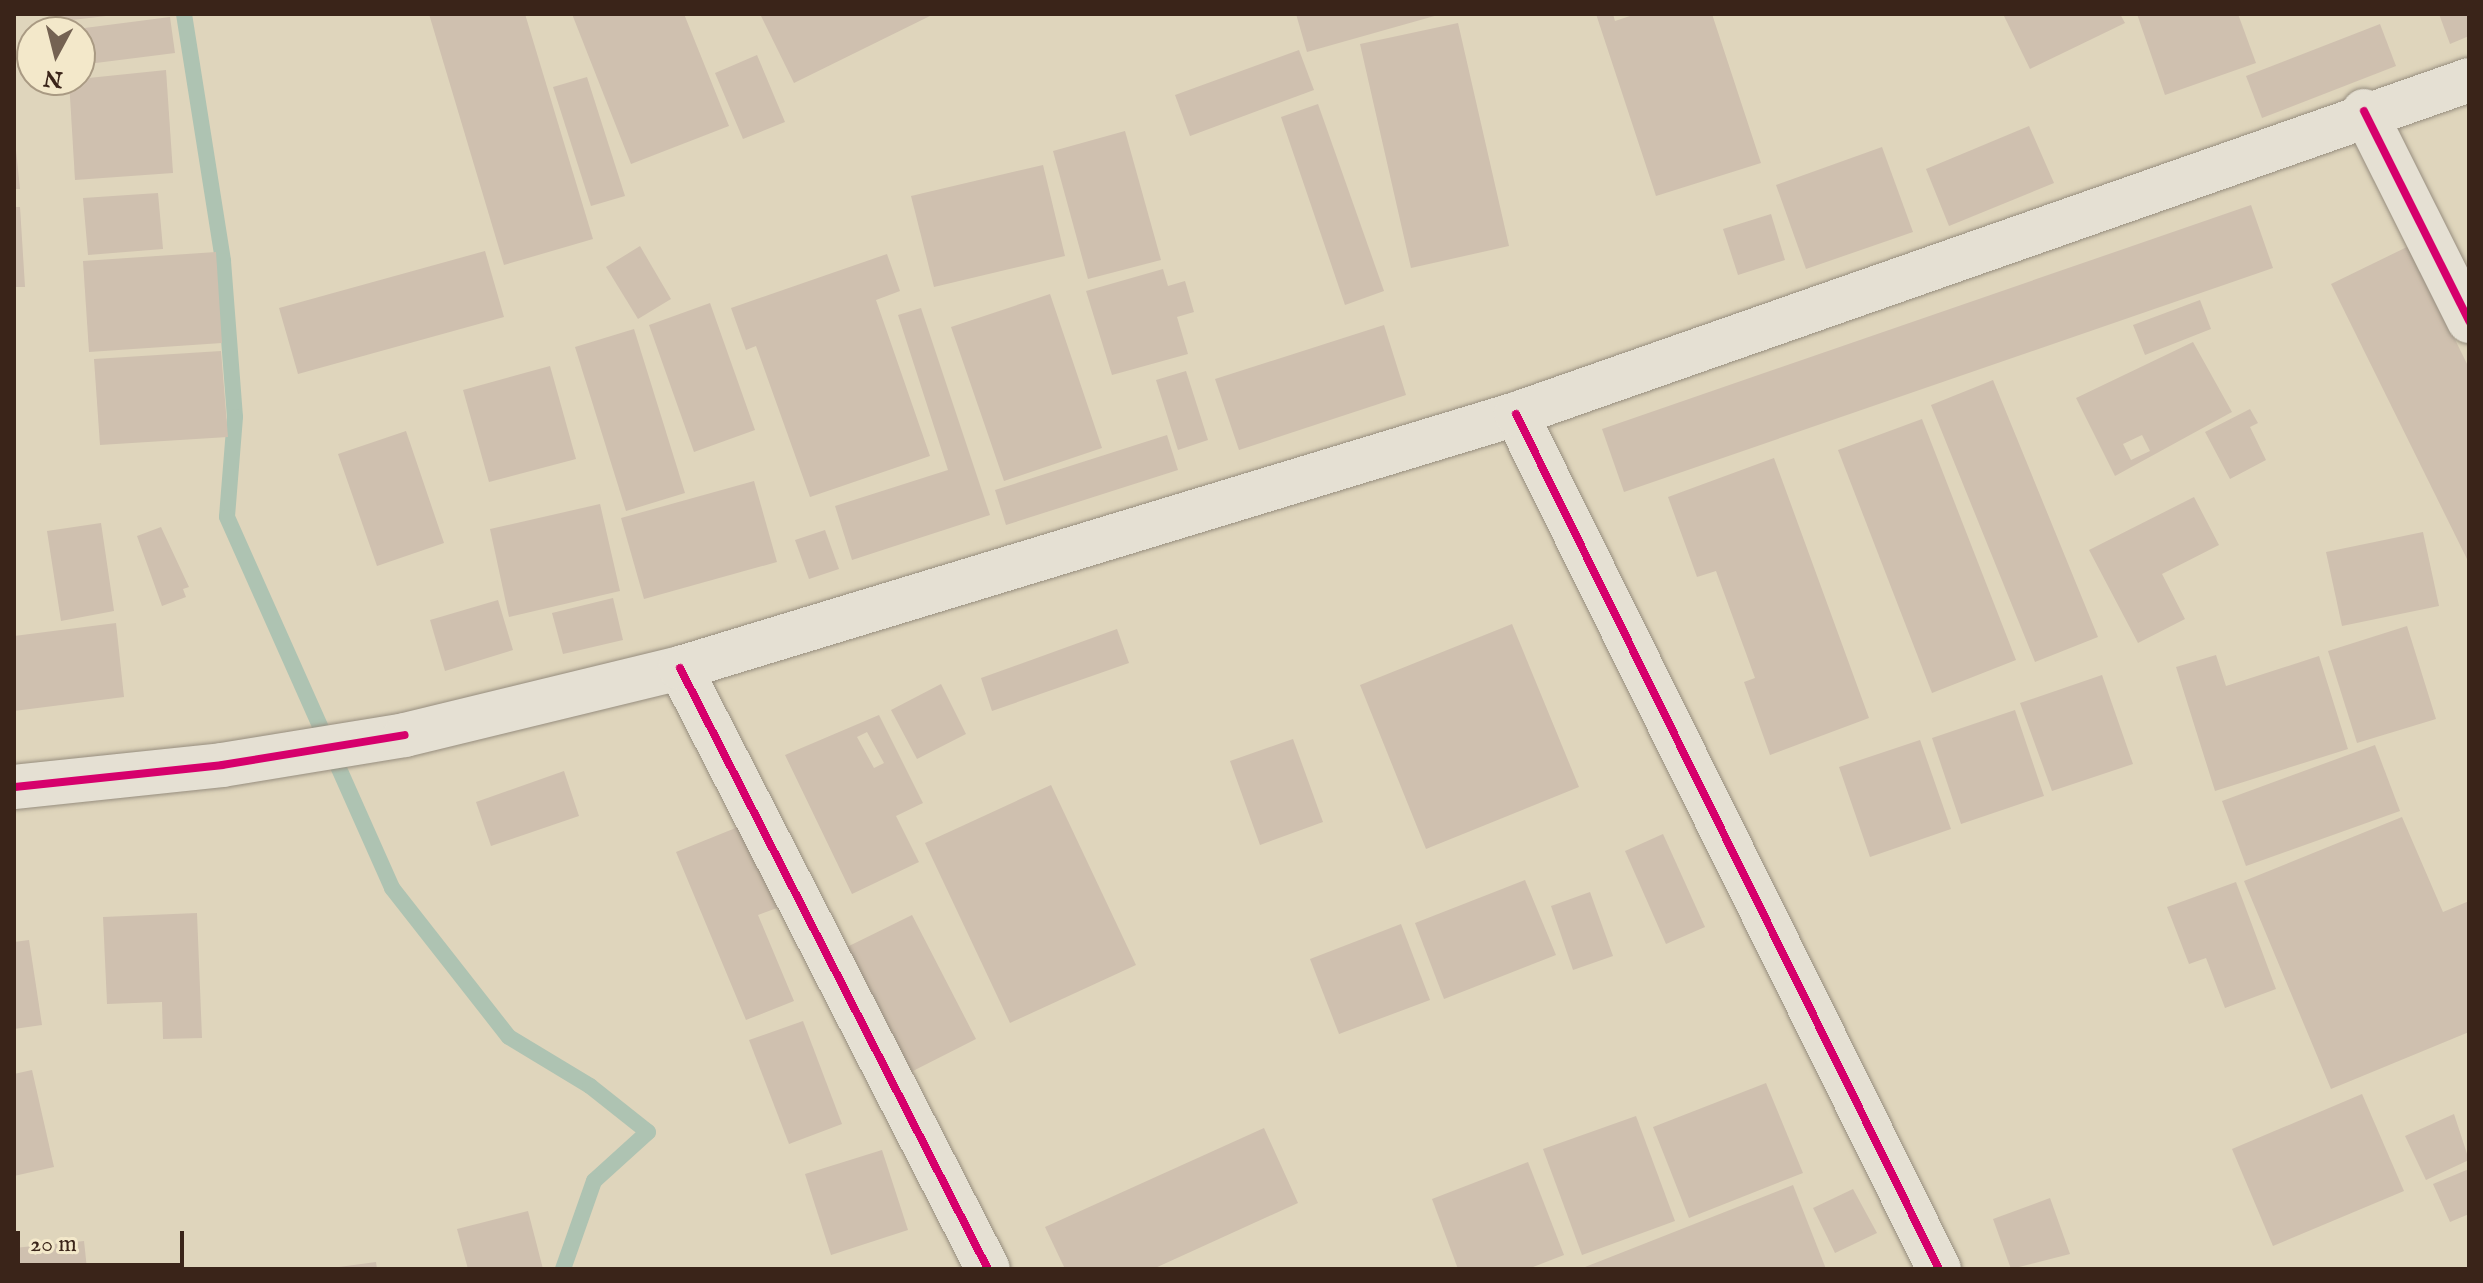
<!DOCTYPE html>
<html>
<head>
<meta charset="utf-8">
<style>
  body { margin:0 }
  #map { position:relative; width:2483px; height:1283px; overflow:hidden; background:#dfd5bc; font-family:"IM FELL English",serif }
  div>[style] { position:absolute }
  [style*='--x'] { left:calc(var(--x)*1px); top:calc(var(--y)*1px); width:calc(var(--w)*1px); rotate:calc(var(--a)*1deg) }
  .stream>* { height:16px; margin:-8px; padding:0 8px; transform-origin:8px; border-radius:8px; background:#aec3b2 }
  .building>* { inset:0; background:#cfc0af }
  .roads { filter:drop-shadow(0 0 2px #968d7e) drop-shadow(0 0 2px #968d7e) }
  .minor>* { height:44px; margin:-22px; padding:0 22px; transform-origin:22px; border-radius:22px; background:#e5e0d3 }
  .secondary>* { height:44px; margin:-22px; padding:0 22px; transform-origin:22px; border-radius:22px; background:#e5e0d3 }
  .cycleway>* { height:8px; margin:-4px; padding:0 4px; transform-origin:4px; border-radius:4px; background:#d6006c }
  span { translate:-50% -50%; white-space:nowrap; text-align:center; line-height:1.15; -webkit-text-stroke:6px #f3e8ca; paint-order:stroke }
  .frame { position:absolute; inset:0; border:16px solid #3a2419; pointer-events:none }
  .north { position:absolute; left:16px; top:16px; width:80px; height:80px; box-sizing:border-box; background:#f3e8ca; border:2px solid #a99a83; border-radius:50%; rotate:187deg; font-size:22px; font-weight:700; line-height:32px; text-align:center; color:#3a2419 }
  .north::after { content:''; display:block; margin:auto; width:28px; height:36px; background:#746252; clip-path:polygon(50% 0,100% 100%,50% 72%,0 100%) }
  .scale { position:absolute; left:16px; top:1231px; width:168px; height:36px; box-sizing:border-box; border:4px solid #3a2419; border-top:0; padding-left:10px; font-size:24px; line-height:28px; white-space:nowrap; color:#3a2419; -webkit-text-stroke:6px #f3e8ca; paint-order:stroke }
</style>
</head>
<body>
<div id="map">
  <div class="stream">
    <i style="--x:184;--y:14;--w:250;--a:81"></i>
    <i style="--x:223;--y:261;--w:156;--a:85.6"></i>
    <i style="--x:235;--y:417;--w:100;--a:94.6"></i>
    <i style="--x:227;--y:517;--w:406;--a:66"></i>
    <i style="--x:392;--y:888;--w:189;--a:51.9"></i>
    <i style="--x:509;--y:1037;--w:95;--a:31.2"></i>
    <i style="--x:590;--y:1086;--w:74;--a:38.4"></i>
    <i style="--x:648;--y:1132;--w:73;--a:137.8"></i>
    <i style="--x:594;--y:1181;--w:93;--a:109.4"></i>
  </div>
  <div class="building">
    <i style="clip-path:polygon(54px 14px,106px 14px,106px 16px,55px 22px)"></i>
    <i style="clip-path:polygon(429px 14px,525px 14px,593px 239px,504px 265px)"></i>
    <i style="clip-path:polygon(572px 14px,684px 14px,729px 126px,631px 164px)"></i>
    <i style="clip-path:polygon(760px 14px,934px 14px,794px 83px)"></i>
    <i style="clip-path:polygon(1296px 14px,1438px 14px,1438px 15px,1307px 52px)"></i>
    <i style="clip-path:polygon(1596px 14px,1613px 14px,1615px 21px,1636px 14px,1712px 14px,1761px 163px,1656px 196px)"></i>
    <i style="clip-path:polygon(2003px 14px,2120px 14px,2125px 23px,2030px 69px)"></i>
    <i style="clip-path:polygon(2137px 14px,2238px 14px,2256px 63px,2165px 95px)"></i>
    <i style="clip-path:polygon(2439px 14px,2469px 14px,2469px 36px,2450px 44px)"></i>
    <i style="clip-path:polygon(170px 17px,175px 53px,80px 65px,80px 32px,69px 30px)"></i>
    <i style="clip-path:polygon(1458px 23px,1509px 246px,1411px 268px,1360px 44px)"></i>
    <i style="clip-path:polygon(2380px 24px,2396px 66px,2262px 118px,2246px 76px)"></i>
    <i style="clip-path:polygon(1299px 50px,1314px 90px,1190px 136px,1175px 95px)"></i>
    <i style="clip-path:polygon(757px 55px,785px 122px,743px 139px,715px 73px)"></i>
    <i style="clip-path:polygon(166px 70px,173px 173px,75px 180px,69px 80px)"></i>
    <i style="clip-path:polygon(587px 77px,625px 196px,591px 206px,553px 87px)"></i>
    <i style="clip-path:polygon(1318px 104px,1384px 291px,1345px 305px,1281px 117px)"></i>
    <i style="clip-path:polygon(2029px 126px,2054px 183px,1949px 226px,1926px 169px)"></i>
    <i style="clip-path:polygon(14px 131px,20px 189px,14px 189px)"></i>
    <i style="clip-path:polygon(1125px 131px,1161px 260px,1088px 279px,1053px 151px)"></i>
    <i style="clip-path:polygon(1882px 147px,1913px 232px,1806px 269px,1776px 185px)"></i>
    <i style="clip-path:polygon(1043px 165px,1065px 256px,934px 287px,911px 196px)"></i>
    <i style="clip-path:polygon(158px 193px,163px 249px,88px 255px,83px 198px)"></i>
    <i style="clip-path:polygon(2251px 205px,2273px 268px,1624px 492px,1602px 429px)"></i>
    <i style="clip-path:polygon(14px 207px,20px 207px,25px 287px,14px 287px)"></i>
    <i style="clip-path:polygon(1771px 214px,1785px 260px,1738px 275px,1723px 229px)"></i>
    <i style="clip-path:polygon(640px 246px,671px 299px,638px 319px,606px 267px)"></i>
    <i style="clip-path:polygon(2409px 246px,2469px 368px,2469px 563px,2331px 284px)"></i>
    <i style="clip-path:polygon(485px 251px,504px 317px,298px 374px,279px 308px)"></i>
    <i style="clip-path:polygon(216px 252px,222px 343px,89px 352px,83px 261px)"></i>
    <i style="clip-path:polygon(887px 254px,900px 291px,876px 300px,930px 456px,810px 497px,756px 346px,746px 350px,731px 308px)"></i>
    <i style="clip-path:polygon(1163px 269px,1168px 286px,1185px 281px,1194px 312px,1177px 317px,1188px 354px,1112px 375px,1086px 291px)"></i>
    <i style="clip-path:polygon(1050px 294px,1102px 448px,1004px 481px,951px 327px)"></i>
    <i style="clip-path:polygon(2200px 300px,2211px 329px,2145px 355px,2133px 325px)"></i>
    <i style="clip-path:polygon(710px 303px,755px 430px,694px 452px,649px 325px)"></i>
    <i style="clip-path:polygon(921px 308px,990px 515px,852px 560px,835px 506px,948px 470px,898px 315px)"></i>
    <i style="clip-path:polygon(1384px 325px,1406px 395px,1239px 450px,1215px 379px)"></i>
    <i style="clip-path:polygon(634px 329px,685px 493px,626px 511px,575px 347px)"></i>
    <i style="clip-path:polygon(evenodd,2193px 342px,2232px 412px,2115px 476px,2076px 398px,2193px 342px,2142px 435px,2150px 451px,2131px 460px,2123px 444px,2142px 435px)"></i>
    <i style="clip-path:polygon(221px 351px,228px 437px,100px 445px,94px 359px)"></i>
    <i style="clip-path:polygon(550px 366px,576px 459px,489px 482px,463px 390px)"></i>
    <i style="clip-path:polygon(1186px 371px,1208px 440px,1178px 450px,1156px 380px)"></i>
    <i style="clip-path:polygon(1993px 380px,2098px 637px,2035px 662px,1931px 405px)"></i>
    <i style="clip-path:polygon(2250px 409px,2258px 423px,2250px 427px,2266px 460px,2230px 479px,2205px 432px)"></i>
    <i style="clip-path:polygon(1922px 419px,2016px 660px,1932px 693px,1838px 450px)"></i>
    <i style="clip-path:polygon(406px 431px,444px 543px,377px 566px,338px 454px)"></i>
    <i style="clip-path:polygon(1167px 435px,1178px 470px,1006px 525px,995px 490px)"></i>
    <i style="clip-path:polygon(1774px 458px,1869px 718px,1770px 755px,1744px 682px,1755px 678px,1716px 571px,1697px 577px,1668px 497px)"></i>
    <i style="clip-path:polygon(754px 481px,777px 562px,644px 599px,621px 518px)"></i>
    <i style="clip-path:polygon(2194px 497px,2219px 545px,2162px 574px,2185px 619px,2138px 643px,2089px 550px)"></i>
    <i style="clip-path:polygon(600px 504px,620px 591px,509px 617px,490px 529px)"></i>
    <i style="clip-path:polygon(101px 523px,114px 611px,61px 621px,47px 531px)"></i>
    <i style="clip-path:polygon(161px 527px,189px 587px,183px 589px,186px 597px,162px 606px,137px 536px)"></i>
    <i style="clip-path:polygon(825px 530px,839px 569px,809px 579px,795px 540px)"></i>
    <i style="clip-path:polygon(2423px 532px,2439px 606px,2342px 626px,2326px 552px)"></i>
    <i style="clip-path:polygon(613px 598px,623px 640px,563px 654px,552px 613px)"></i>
    <i style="clip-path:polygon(498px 600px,513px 650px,445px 671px,430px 620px)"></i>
    <i style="clip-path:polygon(116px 623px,124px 697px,14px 711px,14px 636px)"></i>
    <i style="clip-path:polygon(1512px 624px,1579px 787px,1426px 849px,1360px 685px)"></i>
    <i style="clip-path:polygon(2407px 626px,2436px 719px,2357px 743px,2328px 651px)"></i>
    <i style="clip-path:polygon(1117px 629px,1129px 663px,992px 711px,981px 678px)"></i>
    <i style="clip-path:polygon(2216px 655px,2226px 686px,2319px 656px,2348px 749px,2215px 791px,2176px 667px)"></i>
    <i style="clip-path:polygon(2102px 675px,2133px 764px,2052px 791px,2020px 703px)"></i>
    <i style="clip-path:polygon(941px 684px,966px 734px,917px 759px,891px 710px)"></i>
    <i style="clip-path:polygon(2015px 710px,2044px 796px,1961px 824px,1932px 738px)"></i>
    <i style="clip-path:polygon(evenodd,879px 715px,923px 803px,896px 816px,919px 862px,852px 894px,785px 755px,879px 715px,867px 732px,884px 763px,874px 768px,857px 737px,867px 732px)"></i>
    <i style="clip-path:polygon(1293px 739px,1323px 822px,1260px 845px,1230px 761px)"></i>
    <i style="clip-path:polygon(1920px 740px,1951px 829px,1870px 857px,1839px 767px)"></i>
    <i style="clip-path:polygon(2375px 745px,2400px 811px,2246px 866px,2222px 801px)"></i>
    <i style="clip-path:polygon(564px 771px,579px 816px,491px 846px,476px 802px)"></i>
    <i style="clip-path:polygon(1051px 785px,1136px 965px,1010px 1023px,925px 843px)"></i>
    <i style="clip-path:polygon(2402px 817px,2443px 912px,2469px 901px,2469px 1032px,2331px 1089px,2244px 881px)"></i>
    <i style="clip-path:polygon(743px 825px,777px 908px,758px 915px,794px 1001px,746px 1020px,676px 852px)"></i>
    <i style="clip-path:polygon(1663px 834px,1705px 927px,1666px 944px,1625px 851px)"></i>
    <i style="clip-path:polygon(1525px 880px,1556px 955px,1444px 999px,1415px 923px)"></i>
    <i style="clip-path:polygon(2236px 882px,2276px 989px,2225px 1008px,2206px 958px,2189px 964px,2167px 907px)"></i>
    <i style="clip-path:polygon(1590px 892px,1613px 956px,1573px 970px,1551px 906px)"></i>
    <i style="clip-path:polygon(197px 913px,202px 1038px,163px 1039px,162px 1002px,107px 1004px,103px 917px)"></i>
    <i style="clip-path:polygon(912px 915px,976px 1039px,909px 1073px,845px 948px)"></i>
    <i style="clip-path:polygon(1401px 924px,1430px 1000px,1339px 1034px,1310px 959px)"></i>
    <i style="clip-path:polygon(29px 940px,42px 1025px,14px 1029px,14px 942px)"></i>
    <i style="clip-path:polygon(803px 1021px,842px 1124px,789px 1144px,749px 1040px)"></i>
    <i style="clip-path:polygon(32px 1070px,54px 1167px,14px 1176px,14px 1074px)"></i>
    <i style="clip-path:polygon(1766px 1083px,1803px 1173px,1689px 1218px,1653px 1127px)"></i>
    <i style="clip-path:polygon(2362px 1094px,2404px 1191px,2273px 1246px,2232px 1149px)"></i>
    <i style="clip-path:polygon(2454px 1114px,2469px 1160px,2426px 1180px,2405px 1136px)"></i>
    <i style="clip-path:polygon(1636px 1116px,1675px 1221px,1582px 1255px,1543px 1149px)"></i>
    <i style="clip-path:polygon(1264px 1128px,1298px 1203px,1153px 1269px,1065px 1269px,1045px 1227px)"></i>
    <i style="clip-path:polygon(882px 1150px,908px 1230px,831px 1255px,805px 1174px)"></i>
    <i style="clip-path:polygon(1528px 1162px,1564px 1255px,1528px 1269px,1458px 1269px,1432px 1199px)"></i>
    <i style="clip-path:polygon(2469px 1169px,2469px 1214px,2450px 1222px,2433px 1184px)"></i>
    <i style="clip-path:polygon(1793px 1185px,1826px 1269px,1580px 1269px)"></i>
    <i style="clip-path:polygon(1853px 1189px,1877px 1233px,1835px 1253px,1813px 1208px)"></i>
    <i style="clip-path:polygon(2050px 1198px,2070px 1254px,2011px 1269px,1993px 1219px)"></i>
    <i style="clip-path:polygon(528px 1211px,543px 1269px,468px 1269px,457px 1229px)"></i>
    <i style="clip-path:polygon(84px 1241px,87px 1269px,14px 1269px,14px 1248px)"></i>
    <i style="clip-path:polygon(376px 1262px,377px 1269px,339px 1269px,339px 1267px)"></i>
  </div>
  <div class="roads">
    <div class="minor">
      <i style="--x:2364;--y:111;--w:235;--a:63.4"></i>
      <i style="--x:1516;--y:414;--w:954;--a:63.68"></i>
      <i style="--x:680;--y:668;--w:675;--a:62.87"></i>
      <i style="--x:14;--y:787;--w:209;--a:-6"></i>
      <i style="--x:222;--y:765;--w:185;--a:-9.3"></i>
    </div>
    <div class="secondary">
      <i style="--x:405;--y:735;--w:283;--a:-13.7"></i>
      <i style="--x:680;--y:668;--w:874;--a:-16.9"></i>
      <i style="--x:1516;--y:414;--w:1010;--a:-19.31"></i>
    </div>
  </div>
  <div class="cycleway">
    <i style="--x:2364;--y:111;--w:235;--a:63.4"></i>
    <i style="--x:1516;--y:414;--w:954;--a:63.68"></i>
    <i style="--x:680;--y:668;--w:675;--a:62.87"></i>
    <i style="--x:14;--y:787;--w:209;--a:-6"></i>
    <i style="--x:222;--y:765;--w:185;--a:-9.3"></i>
  </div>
  <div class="frame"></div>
  <div class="north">N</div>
  <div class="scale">20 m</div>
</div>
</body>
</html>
